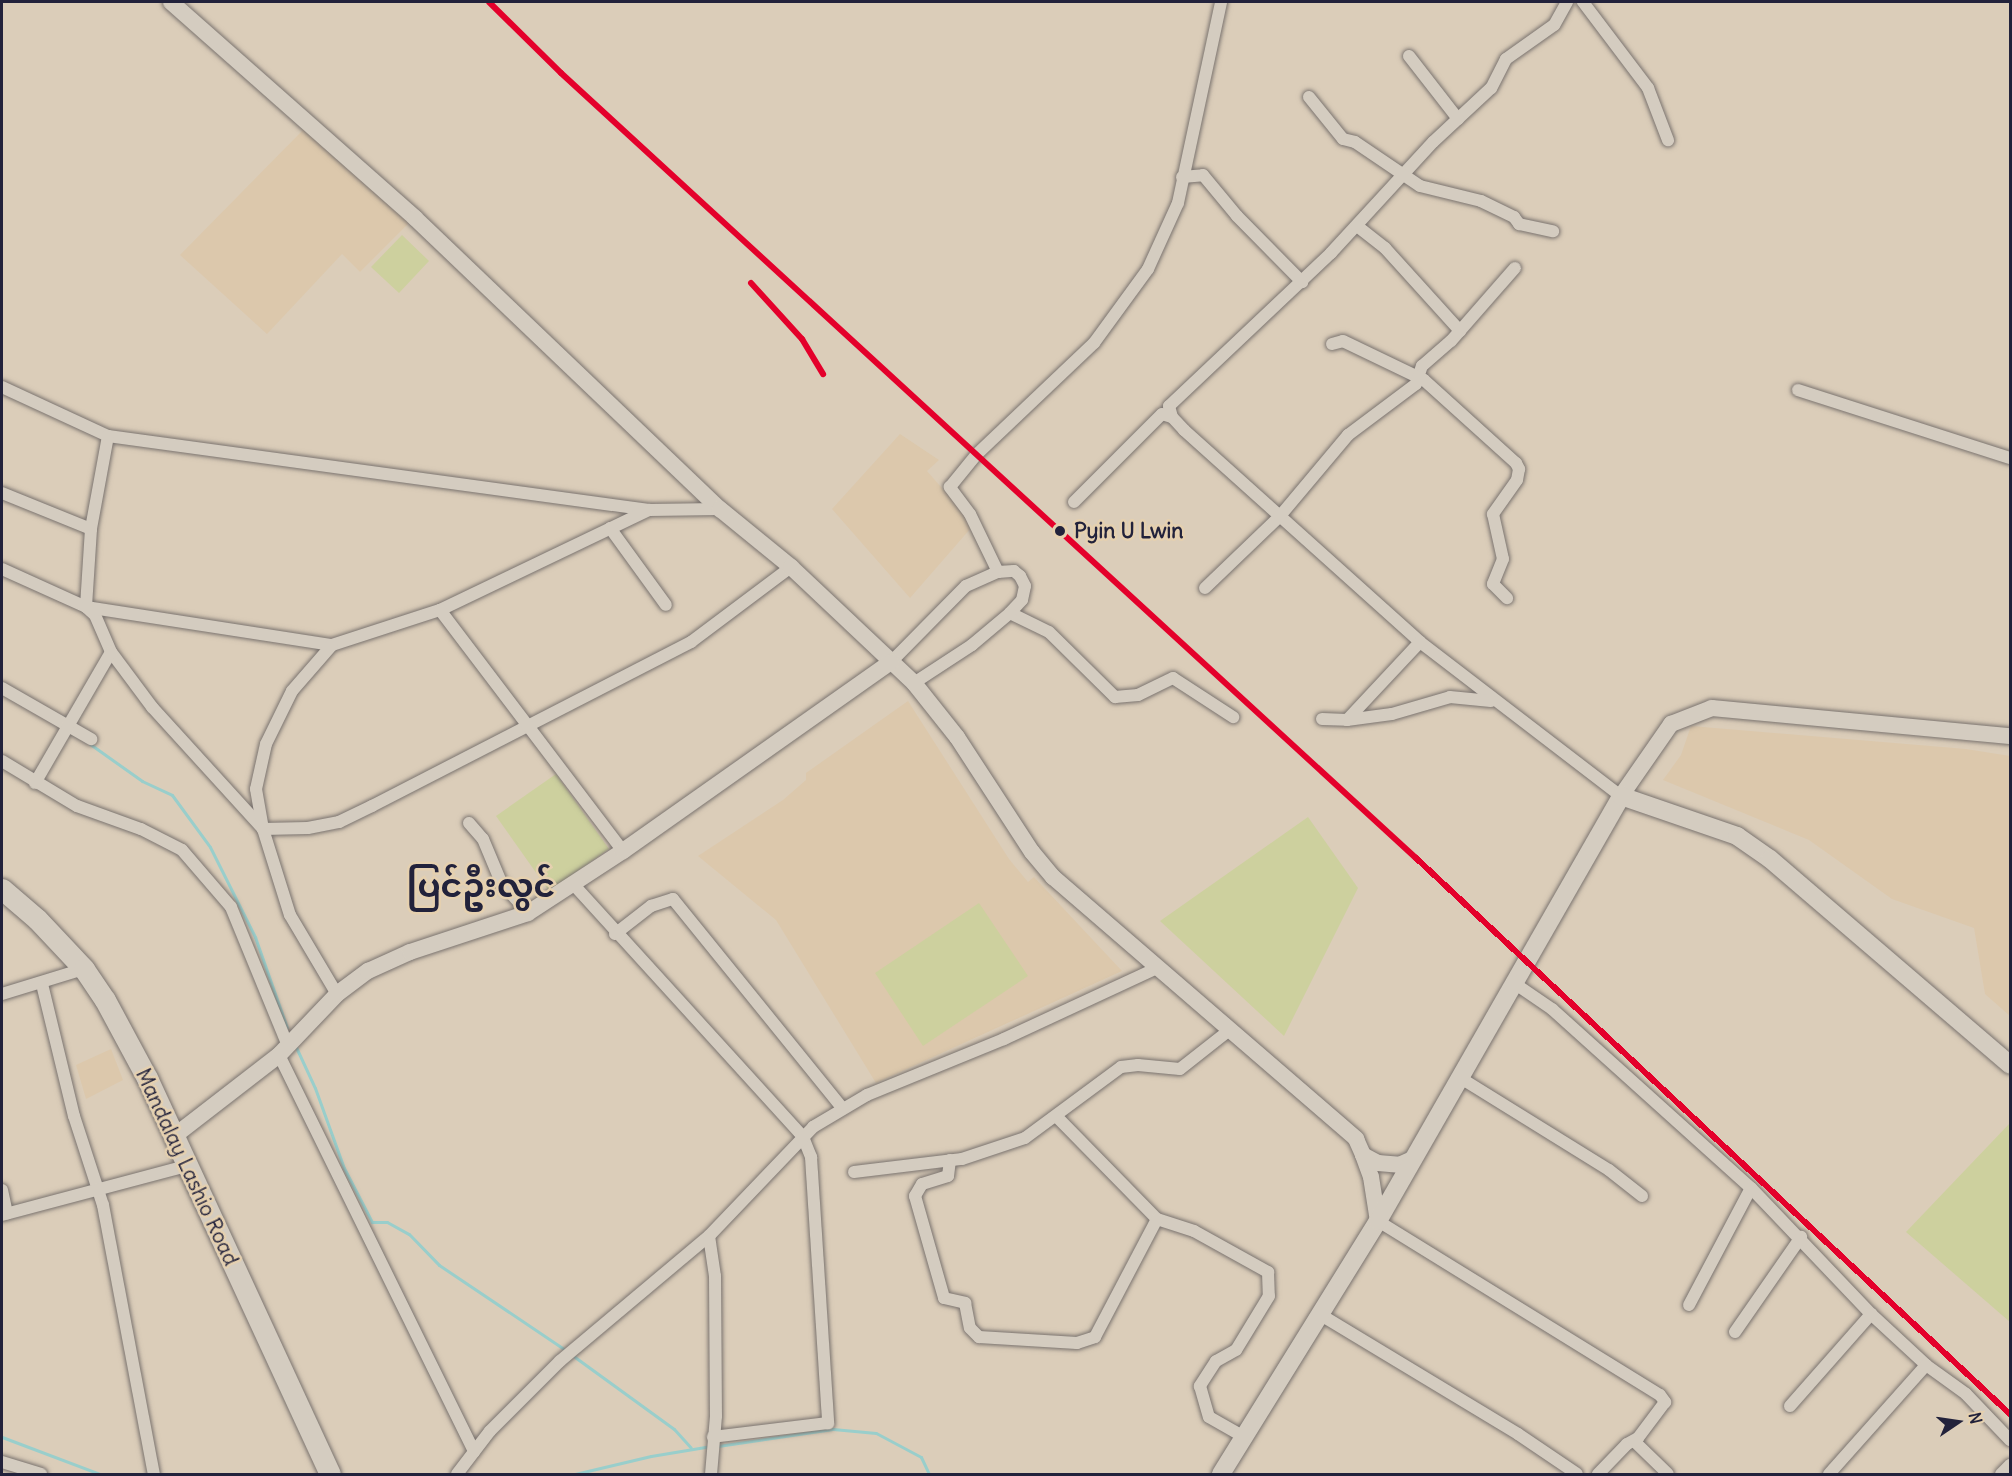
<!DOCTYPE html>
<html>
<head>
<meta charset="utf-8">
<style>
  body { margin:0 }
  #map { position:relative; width:2012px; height:1476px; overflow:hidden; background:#dbcdb9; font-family:Delius,"Noto Sans Myanmar",sans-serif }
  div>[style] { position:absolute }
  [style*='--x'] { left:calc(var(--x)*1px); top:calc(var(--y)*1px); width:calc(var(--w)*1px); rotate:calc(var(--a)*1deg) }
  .built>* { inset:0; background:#dcc8ac }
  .green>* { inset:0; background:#cdd09e }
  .stream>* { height:3px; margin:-1.5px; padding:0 1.5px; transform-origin:1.5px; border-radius:1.5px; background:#99cecb }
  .roads { filter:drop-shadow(0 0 2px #7a736f) drop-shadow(0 0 2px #7a736f) }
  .street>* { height:12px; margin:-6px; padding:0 6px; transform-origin:6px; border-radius:6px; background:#d4ccc0 }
  .secondary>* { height:16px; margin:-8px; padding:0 8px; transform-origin:8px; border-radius:8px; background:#d4ccc0 }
  .primary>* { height:18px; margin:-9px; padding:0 9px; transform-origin:9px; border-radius:9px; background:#d4ccc0 }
  .highway>* { height:21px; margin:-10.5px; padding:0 10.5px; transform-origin:10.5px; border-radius:10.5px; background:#d4ccc0 }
  .rail-1>* { height:6px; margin:-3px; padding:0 3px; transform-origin:3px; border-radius:3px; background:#e4002b }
  .dots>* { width:16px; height:16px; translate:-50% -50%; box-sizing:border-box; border:3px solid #e5d0af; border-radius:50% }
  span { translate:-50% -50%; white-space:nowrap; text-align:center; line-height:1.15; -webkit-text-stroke:5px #e5d0af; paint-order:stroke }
  .stop-label { font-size:21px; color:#22223b; font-weight:700 }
  .left { translate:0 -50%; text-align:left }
  .street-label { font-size:21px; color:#22223b }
  .town-label { font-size:33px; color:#22223b; font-weight:700 }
  .frame { position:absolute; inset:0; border:3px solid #22223b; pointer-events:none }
  .north { position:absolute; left:1928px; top:1392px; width:60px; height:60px; -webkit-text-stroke:4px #e5d0af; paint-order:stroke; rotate:77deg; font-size:16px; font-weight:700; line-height:24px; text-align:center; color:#22223b }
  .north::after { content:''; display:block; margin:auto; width:21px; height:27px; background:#22223b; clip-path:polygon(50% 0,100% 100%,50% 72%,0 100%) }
</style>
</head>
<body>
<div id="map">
  <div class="built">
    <i style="clip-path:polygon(307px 126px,413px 219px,360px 272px,342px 254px,267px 334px,180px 255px)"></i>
    <i style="clip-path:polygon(900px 434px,939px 460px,927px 471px,970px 520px,971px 528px,910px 598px,832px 509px)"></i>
    <i style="clip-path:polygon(908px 701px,1009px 859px,1028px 882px,1034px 877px,1122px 971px,876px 1083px,776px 920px,698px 856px,783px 800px,806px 780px,806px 773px)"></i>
    <i style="clip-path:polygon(1691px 726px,1966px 749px,2010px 756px,2010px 1016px,1985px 994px,1974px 928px,1892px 899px,1809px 840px,1663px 780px,1681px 755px)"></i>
    <i style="clip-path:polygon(111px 1049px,123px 1080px,86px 1099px,76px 1065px)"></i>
  </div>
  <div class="green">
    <i style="clip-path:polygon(402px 235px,429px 261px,399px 293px,371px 267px)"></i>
    <i style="clip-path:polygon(556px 774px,609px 849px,549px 891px,496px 816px)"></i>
    <i style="clip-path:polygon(1308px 817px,1358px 888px,1284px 1036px,1160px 921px)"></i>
    <i style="clip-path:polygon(979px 903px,1028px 976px,923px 1046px,875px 973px)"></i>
    <i style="clip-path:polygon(2010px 1123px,2010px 1322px,1906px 1232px)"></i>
  </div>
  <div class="stream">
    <i style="--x:90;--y:744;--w:64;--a:35.4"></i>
    <i style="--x:142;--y:781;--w:33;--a:25"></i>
    <i style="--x:172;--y:795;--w:64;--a:53.8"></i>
    <i style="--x:210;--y:847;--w:101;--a:63.4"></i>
    <i style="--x:255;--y:937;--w:96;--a:70.6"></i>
    <i style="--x:295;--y:1045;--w:47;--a:65.1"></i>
    <i style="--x:315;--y:1088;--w:85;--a:70.1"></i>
    <i style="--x:344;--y:1168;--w:61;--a:62.6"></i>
    <i style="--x:372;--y:1222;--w:15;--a:0"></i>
    <i style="--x:387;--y:1222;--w:25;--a:29"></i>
    <i style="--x:409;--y:1234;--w:43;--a:45.9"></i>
    <i style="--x:439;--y:1265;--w:154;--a:33.9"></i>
    <i style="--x:572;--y:1355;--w:126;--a:36"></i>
    <i style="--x:674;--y:1429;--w:25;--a:48"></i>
    <i style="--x:2;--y:1437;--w:105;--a:20.7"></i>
    <i style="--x:718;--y:1446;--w:116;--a:-8.4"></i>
    <i style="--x:833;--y:1429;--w:43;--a:5.3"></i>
    <i style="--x:876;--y:1433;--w:51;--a:28.1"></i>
    <i style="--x:921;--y:1457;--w:19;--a:65"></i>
    <i style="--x:575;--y:1474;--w:78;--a:-13.3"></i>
    <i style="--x:651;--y:1456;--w:61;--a:-9.5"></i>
  </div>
  <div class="roads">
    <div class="street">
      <i style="--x:1567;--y:2;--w:26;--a:119"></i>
      <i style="--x:1554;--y:25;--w:59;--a:144.7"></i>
      <i style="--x:1506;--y:59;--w:33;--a:117"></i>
      <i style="--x:1491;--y:88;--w:79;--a:137"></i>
      <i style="--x:1433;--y:142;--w:151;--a:132.6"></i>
      <i style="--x:1331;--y:253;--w:223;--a:136.6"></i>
      <i style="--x:1169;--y:406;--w:11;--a:75"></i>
      <i style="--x:1172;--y:417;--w:18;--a:47"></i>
      <i style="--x:1184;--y:430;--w:317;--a:41.9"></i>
      <i style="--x:1420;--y:642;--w:253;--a:37.5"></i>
      <i style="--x:1583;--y:2;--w:108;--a:52.9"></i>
      <i style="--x:1648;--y:88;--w:56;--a:69"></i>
      <i style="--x:1409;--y:56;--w:80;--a:52.1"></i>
      <i style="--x:1309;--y:97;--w:54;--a:51"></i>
      <i style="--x:1343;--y:139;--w:12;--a:14"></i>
      <i style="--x:1355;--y:142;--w:78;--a:34.1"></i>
      <i style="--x:1420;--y:186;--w:63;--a:13.8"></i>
      <i style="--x:1481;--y:201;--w:37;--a:26"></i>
      <i style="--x:1514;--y:217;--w:9;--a:54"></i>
      <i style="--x:1519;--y:224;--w:35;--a:12"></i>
      <i style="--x:1182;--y:177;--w:21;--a:-5"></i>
      <i style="--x:1203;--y:175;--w:53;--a:50.3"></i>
      <i style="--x:1237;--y:216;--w:93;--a:45.4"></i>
      <i style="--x:1357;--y:226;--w:36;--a:38"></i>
      <i style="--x:1385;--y:248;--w:112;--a:47.9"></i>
      <i style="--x:1332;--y:344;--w:11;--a:-15"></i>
      <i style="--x:1343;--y:341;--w:90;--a:25.7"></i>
      <i style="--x:1424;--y:380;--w:124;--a:42.1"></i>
      <i style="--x:1516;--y:463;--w:7;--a:63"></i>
      <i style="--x:1519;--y:469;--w:11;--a:100"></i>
      <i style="--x:1517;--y:480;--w:42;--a:125.2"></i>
      <i style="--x:1493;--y:514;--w:46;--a:77.5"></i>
      <i style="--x:1503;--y:559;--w:27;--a:112"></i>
      <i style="--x:1493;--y:584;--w:20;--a:45"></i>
      <i style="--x:2;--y:387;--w:117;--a:24.8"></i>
      <i style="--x:108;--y:436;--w:546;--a:7.79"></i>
      <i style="--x:649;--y:510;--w:71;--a:-0.8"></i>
      <i style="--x:1798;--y:390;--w:223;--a:17.8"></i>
      <i style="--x:108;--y:436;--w:95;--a:100.4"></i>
      <i style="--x:91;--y:529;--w:78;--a:93.7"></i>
      <i style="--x:86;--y:607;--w:12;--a:42"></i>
      <i style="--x:95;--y:615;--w:40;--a:66.6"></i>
      <i style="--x:111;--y:652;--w:69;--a:53.3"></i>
      <i style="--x:152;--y:707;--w:165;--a:47.7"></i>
      <i style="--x:263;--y:829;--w:45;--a:-1.3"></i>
      <i style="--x:308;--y:828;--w:32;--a:-11"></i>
      <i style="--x:339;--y:822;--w:37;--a:-26"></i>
      <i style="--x:372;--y:806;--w:359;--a:-27.2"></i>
      <i style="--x:691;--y:642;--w:125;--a:-36.9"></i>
      <i style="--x:2;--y:493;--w:96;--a:22"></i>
      <i style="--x:1074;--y:502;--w:124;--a:-45"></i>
      <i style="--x:1162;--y:414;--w:10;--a:17"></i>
      <i style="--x:610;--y:528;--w:95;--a:54"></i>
      <i style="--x:2;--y:569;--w:92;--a:24.3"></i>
      <i style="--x:86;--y:607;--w:249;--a:8.8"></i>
      <i style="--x:332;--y:645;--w:114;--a:-18"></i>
      <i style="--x:440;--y:610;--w:232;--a:-25.6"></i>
      <i style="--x:998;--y:572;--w:64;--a:-115.8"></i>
      <i style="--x:970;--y:514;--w:34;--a:-127"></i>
      <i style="--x:950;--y:487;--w:41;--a:-50.9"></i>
      <i style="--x:976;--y:455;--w:163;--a:-43.5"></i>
      <i style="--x:1094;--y:343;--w:92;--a:-53.9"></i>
      <i style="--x:1148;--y:269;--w:72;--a:-65.6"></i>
      <i style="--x:1178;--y:203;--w:206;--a:-77.9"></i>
      <i style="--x:1205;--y:588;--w:104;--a:-43.8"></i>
      <i style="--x:1280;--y:516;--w:106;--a:-50"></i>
      <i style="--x:1348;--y:435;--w:85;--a:-36.9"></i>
      <i style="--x:1416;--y:384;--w:19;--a:-72"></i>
      <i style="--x:1422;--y:366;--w:38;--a:-41"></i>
      <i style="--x:1451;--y:341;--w:97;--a:-48.8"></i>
      <i style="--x:440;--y:610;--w:303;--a:52.8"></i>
      <i style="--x:1010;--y:613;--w:43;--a:26"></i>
      <i style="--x:1049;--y:632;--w:93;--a:44.6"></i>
      <i style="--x:1115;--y:697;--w:23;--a:-5"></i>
      <i style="--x:1138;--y:695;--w:39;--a:-26"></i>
      <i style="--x:1173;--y:678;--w:72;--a:33"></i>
      <i style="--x:332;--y:645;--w:61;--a:131"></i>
      <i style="--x:292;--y:691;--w:59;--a:116.1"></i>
      <i style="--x:266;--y:744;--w:46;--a:102.5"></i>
      <i style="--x:256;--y:789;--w:41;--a:80.1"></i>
      <i style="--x:263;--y:829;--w:90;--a:72.6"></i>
      <i style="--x:290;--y:915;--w:92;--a:59.3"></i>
      <i style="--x:891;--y:662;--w:107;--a:-45.4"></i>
      <i style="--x:966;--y:586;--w:35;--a:-24"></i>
      <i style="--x:998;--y:572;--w:16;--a:-4"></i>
      <i style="--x:1014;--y:571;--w:8;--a:40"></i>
      <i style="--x:1020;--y:576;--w:11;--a:63"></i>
      <i style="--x:1025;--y:586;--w:14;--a:102"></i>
      <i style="--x:1022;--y:600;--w:18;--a:133"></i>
      <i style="--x:1010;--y:613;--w:50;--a:139.9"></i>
      <i style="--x:972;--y:645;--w:69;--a:146.8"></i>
      <i style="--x:2;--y:688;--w:103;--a:29.8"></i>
      <i style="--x:1322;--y:719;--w:25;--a:2"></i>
      <i style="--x:1347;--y:720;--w:45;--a:-7.6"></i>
      <i style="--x:1392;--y:714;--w:60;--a:-16.3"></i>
      <i style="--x:1450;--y:697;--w:41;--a:5.6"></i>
      <i style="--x:1347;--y:720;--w:107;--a:-46.9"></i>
      <i style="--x:2;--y:761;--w:87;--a:31"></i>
      <i style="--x:77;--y:806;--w:68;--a:19.8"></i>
      <i style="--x:141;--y:829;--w:46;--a:27.1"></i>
      <i style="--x:182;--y:850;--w:75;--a:49.3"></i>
      <i style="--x:231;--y:907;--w:150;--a:67.7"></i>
      <i style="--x:35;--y:783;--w:151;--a:-59.9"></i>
      <i style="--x:469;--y:823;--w:21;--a:49"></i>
      <i style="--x:483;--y:839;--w:47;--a:67.3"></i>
      <i style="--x:501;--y:882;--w:41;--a:48.9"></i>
      <i style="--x:574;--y:885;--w:341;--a:47.7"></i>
      <i style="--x:803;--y:1137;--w:22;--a:68"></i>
      <i style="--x:811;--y:1157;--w:267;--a:86.3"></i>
      <i style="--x:828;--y:1423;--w:116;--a:173.1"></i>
      <i style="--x:615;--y:934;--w:46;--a:-37.9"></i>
      <i style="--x:651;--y:906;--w:23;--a:-18"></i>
      <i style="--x:673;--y:899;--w:269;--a:51"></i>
      <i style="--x:1514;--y:983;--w:46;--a:34.4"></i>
      <i style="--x:1552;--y:1009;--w:268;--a:42"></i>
      <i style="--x:1751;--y:1188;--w:174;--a:46.4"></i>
      <i style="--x:1871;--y:1314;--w:75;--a:42.8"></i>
      <i style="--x:1926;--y:1365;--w:49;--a:35.9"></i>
      <i style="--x:1966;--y:1394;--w:64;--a:46.3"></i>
      <i style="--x:42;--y:984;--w:136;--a:76.4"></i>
      <i style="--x:74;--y:1116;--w:94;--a:72"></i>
      <i style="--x:103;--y:1205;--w:274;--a:79.3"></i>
      <i style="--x:2;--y:994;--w:86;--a:-17"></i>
      <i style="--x:279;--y:1055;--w:442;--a:63.8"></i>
      <i style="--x:1459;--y:1077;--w:176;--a:31.8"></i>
      <i style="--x:1609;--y:1170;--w:42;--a:38.2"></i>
      <i style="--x:1057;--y:1117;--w:143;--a:45.6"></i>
      <i style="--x:1157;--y:1219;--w:39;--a:18"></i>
      <i style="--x:1194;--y:1231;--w:85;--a:29"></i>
      <i style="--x:1268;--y:1272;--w:24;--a:88"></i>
      <i style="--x:1269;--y:1296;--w:63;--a:121.4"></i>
      <i style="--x:1236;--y:1350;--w:23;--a:151"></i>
      <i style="--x:1216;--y:1361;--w:30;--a:123"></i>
      <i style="--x:1200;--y:1386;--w:32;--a:74"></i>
      <i style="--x:1209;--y:1417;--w:40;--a:29.7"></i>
      <i style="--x:950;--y:1160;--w:16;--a:97"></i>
      <i style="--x:948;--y:1176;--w:27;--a:163"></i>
      <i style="--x:922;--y:1184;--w:14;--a:120"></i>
      <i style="--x:915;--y:1196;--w:106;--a:74.1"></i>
      <i style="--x:944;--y:1298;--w:22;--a:13"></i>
      <i style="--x:965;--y:1303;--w:25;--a:79"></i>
      <i style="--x:970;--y:1328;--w:13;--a:45"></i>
      <i style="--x:979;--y:1337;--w:98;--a:3.5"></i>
      <i style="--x:1077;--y:1343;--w:19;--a:-18"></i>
      <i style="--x:1095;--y:1337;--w:133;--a:-62.3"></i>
      <i style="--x:854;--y:1172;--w:109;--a:-6.9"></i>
      <i style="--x:962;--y:1159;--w:66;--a:-18.4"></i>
      <i style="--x:1025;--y:1138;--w:119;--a:-36.5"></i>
      <i style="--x:1121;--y:1067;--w:17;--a:-7"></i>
      <i style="--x:1138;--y:1065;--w:42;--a:5.4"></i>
      <i style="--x:1180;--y:1069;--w:60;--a:-38.2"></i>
      <i style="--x:2;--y:1190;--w:24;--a:78"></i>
      <i style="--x:2;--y:1215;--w:190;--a:-14.9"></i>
      <i style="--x:1378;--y:1221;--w:331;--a:31.7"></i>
      <i style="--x:1660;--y:1395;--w:9;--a:54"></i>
      <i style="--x:1665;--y:1402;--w:45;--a:126.9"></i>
      <i style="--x:1638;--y:1438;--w:13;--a:151"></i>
      <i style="--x:1627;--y:1444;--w:42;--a:134"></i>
      <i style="--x:709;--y:1236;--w:40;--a:81.5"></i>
      <i style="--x:715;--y:1276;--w:140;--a:89.6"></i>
      <i style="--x:716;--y:1416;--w:58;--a:94.9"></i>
      <i style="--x:1689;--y:1305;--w:132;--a:-62.1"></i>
      <i style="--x:1321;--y:1315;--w:230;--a:31.1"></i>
      <i style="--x:1518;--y:1434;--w:71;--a:34.1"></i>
      <i style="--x:1735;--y:1332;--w:116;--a:-55.2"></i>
      <i style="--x:1790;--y:1406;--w:123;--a:-48.6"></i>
      <i style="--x:1634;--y:1441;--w:47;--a:44.1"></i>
      <i style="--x:2;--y:1462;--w:41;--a:17.1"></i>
      <i style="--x:457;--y:1474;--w:54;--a:-52.5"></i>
      <i style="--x:490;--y:1431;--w:99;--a:-45"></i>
      <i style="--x:560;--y:1361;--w:194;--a:-40"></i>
      <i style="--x:709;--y:1236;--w:151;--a:-46.3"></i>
      <i style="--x:813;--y:1127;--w:63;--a:-30.7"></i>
      <i style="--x:867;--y:1095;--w:148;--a:-22.2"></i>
      <i style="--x:1004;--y:1039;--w:169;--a:-24.9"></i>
      <i style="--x:1829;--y:1474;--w:146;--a:-48.3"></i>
      <i style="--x:2001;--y:1474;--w:13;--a:-45"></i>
    </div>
    <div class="secondary">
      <i style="--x:171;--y:2;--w:326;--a:41.5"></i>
      <i style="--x:415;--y:218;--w:422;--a:43.7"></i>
      <i style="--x:720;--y:509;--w:92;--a:39.2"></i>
      <i style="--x:791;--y:567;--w:169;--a:43.3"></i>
      <i style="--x:914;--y:683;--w:69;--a:51.5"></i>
      <i style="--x:957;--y:737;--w:137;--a:56.9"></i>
      <i style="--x:1032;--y:852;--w:33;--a:50"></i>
      <i style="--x:1053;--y:877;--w:401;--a:40.8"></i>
      <i style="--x:1356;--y:1139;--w:17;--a:66"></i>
      <i style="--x:1363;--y:1155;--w:17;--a:28"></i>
      <i style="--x:1378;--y:1163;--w:21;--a:5"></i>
      <i style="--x:1399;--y:1165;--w:17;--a:-24"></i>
      <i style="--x:1621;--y:796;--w:88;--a:-55.2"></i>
      <i style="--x:1671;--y:724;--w:44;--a:-21.3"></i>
      <i style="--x:1712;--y:708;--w:299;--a:5.4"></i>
      <i style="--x:173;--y:1137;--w:134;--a:-37.7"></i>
      <i style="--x:279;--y:1055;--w:84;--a:-46.4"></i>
      <i style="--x:337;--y:994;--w:39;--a:-37"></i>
      <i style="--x:368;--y:971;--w:46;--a:-24.3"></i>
      <i style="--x:410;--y:952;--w:124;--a:-18.3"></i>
      <i style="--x:528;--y:913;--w:113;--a:-33.1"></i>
      <i style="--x:623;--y:851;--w:328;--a:-35.2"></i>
      <i style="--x:1363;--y:1155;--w:23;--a:70"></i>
      <i style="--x:1371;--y:1177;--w:45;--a:81"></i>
    </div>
    <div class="primary">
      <i style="--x:1221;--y:1474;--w:298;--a:-58.2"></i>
      <i style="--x:1378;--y:1221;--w:490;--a:-60.2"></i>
      <i style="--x:1621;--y:796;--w:123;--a:19"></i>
      <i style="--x:1737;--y:836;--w:40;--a:34.9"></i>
      <i style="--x:1770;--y:859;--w:316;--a:40.6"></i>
    </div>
    <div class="highway">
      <i style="--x:2;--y:889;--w:46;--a:40.6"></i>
      <i style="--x:37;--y:919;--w:69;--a:46.8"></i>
      <i style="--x:84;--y:969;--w:37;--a:56"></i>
      <i style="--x:105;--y:1000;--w:89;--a:61.7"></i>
      <i style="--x:147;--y:1078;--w:436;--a:65.2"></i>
    </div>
  </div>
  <div class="rail-1">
    <i style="--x:489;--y:2;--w:101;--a:44.6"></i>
    <i style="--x:561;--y:73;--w:1161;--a:42.56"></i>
    <i style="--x:1416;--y:858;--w:814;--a:43.11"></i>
    <i style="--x:751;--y:283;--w:76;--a:47.7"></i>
    <i style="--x:802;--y:339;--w:41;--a:59"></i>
  </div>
  <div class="dots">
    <i style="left:1060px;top:531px;background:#22223b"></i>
  </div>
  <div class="stop-label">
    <span class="left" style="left:1074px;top:531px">Pyin U Lwin</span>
  </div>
  <div class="street-label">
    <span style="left:187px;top:1167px;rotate:65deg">Mandalay Lashio Road</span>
  </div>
  <div class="town-label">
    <span style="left:481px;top:886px">ပြင်ဦးလွင်</span>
  </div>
  <div class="frame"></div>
  <div class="north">N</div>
</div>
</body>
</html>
